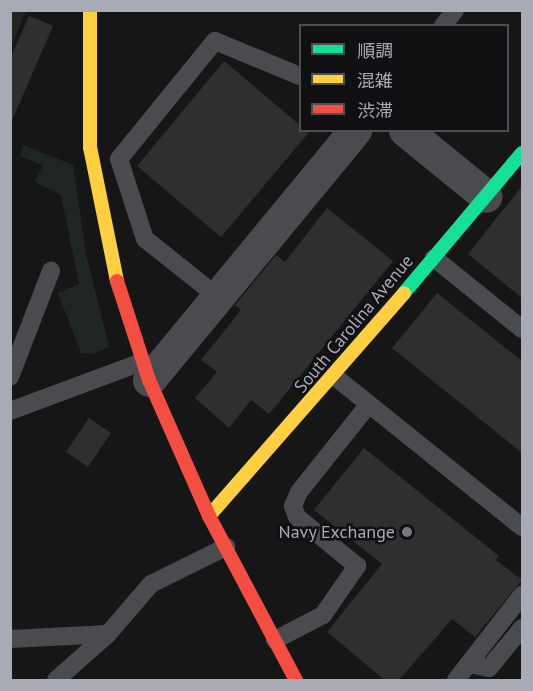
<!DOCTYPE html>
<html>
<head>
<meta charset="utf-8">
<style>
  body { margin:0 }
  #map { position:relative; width:533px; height:691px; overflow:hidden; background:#161616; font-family:"PT Sans","Noto Sans JP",sans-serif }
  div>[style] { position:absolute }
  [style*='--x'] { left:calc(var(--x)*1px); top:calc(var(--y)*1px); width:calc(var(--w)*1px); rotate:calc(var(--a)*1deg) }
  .green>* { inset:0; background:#202621 }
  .building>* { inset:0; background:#2f2f30 }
  .lane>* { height:18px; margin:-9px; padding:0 9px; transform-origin:9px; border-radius:9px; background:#4a4b4e }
  .street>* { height:33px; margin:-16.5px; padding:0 16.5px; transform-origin:16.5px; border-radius:16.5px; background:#4a4b4e }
  .fast>* { height:14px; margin:-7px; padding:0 7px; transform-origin:7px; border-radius:7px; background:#16e098 }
  .slow>* { height:14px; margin:-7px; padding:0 7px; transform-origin:7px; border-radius:7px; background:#ffcf43 }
  .jam>* { height:14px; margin:-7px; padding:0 7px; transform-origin:7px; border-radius:7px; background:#f24e42 }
  .dots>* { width:16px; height:16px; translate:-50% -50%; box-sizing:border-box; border:3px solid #101012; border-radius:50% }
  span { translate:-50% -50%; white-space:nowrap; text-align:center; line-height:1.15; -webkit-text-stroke:5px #101012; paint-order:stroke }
  .street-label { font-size:18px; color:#a8aab6 }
  .poi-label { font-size:18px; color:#a8aab6 }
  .right { translate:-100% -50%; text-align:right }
  .frame { position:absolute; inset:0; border:12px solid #a8aab6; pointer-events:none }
  .legend { position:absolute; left:299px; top:24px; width:210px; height:108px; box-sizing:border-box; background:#101012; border:2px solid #4d4e54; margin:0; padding:8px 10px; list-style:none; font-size:18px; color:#a8aab6 }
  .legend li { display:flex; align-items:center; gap:12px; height:30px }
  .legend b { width:30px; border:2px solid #4d4e54 }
</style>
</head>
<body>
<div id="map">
  <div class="green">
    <i style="clip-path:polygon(11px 10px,26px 11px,11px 47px,10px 11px)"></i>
    <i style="clip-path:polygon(23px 145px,73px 165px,86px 254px,109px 347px,93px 354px,81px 353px,58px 293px,79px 284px,61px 195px,35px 182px,43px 165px,20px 156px)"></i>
  </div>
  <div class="building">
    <i style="clip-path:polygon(29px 16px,53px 26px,10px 125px,10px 59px)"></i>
    <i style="clip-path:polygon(224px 61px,300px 125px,300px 130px,309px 132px,221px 237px,137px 166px)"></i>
    <i style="clip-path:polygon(522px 186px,522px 298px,468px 254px)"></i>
    <i style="clip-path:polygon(327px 208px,393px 261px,269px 414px,251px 400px,229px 428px,195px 398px,217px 372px,201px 360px,241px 310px,235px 305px,276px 255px,285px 262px)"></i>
    <i style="clip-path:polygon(437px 293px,522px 361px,522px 453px,392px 348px)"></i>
    <i style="clip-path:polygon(89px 418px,111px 433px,88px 467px,66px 452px)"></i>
    <i style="clip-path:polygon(364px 448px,499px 556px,496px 560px,522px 580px,475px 637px,452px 619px,398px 681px,386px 681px,327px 632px,382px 564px,314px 510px)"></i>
  </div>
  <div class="lane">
    <i style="--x:443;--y:26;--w:20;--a:-53"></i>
    <i style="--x:434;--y:258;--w:113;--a:38.9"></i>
    <i style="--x:218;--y:297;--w:93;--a:-141.5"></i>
    <i style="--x:145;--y:239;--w:84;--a:-108"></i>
    <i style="--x:119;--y:159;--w:152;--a:-50.9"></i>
    <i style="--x:215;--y:41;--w:92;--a:22.4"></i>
    <i style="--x:334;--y:376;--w:241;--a:38.8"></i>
    <i style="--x:10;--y:377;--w:114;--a:-68.9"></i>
    <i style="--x:10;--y:411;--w:141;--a:-20.4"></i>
    <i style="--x:10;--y:639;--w:98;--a:-2.9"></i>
    <i style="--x:275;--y:640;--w:54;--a:-27.5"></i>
    <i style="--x:323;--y:615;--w:60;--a:-55.2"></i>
    <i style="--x:357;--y:566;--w:77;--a:-140.8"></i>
    <i style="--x:297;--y:517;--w:12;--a:-110"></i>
    <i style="--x:293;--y:506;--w:15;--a:-67"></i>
    <i style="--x:299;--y:492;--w:112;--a:-51.5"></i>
    <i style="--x:469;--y:664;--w:20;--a:11"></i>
    <i style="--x:489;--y:668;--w:52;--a:-50.5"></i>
    <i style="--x:56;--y:680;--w:69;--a:-41.5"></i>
    <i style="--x:108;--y:634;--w:66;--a:-49.3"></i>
    <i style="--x:151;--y:584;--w:84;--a:-26.3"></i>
    <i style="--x:456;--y:680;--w:108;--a:-52.2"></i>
  </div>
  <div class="street">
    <i style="--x:405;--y:130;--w:104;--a:39.2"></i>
    <i style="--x:149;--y:380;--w:324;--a:-50.5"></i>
  </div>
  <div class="fast">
    <i style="--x:404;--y:293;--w:183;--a:-49.9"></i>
  </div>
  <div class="slow">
    <i style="--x:90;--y:10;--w:137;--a:90"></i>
    <i style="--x:90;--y:147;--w:137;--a:78.6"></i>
    <i style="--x:209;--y:516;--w:296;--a:-48.8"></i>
  </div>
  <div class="jam">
    <i style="--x:117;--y:281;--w:104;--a:72.1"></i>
    <i style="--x:149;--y:380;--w:149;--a:66.2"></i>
    <i style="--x:209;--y:516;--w:186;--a:62.1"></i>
  </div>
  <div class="dots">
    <i style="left:407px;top:532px;background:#75767e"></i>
  </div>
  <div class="street-label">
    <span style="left:354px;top:324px;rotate:-50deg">South Carolina Avenue</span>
  </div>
  <div class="poi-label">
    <span class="right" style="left:395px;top:532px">Navy Exchange</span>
  </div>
  <div class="frame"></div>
  <ul class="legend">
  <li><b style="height:8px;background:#16e098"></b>順調</li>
  <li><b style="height:8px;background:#ffcf43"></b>混雑</li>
  <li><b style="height:8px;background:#f24e42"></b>渋滞</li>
  </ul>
</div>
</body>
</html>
